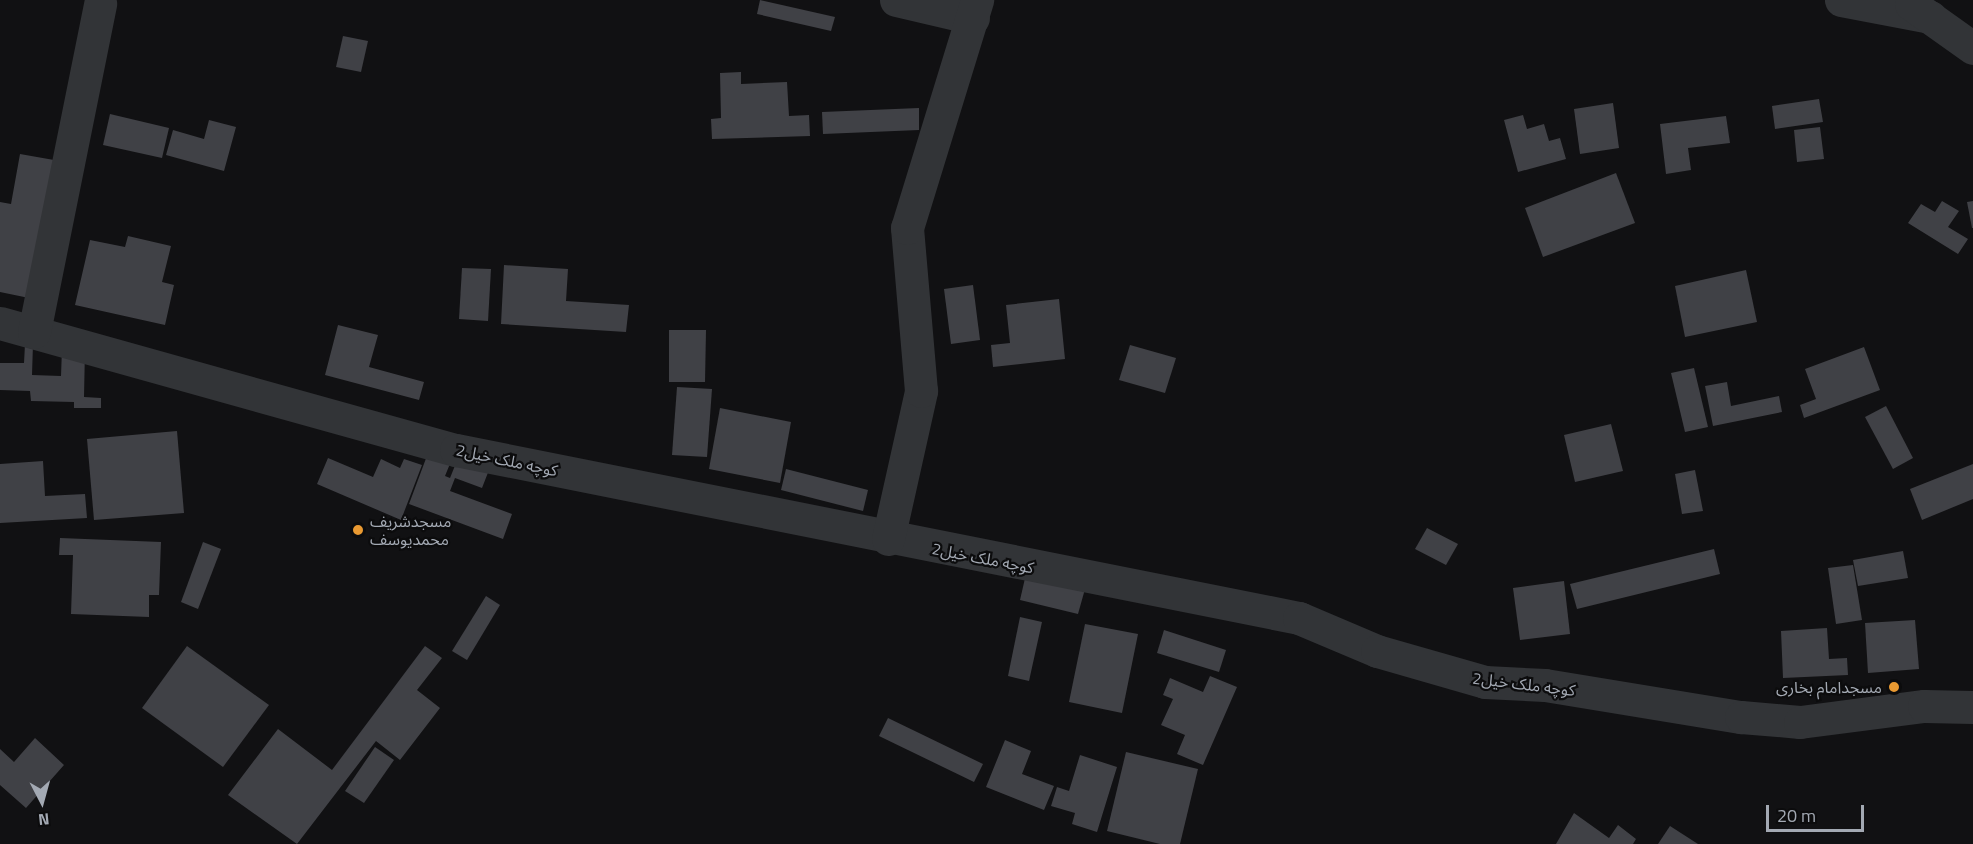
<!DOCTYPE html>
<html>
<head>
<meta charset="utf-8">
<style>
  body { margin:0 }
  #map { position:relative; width:1973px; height:844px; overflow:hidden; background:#111113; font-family:"Titillium Web","Noto Sans Arabic",sans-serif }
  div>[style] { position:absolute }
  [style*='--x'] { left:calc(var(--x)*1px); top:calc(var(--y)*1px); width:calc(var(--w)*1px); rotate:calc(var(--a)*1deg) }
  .building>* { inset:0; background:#404146 }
  .minor>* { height:33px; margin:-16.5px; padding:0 16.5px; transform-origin:16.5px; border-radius:16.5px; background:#323437 }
  .dots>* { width:16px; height:16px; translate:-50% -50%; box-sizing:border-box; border:3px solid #0c0c0d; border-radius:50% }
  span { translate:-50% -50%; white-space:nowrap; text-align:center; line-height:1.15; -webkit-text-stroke:4.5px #0c0c0d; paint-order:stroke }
  .street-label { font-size:16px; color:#a3a9b3 }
  .poi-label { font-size:16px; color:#a3a9b3 }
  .left { translate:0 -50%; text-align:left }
  .right { translate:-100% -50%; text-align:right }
  .north { position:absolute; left:12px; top:772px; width:60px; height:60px; -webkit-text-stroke:4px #0c0c0d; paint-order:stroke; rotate:174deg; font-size:16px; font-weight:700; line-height:24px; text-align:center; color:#a3a9b3 }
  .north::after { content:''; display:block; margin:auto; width:21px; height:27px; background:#a3a9b3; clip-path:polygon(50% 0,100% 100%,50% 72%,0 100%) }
  .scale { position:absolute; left:1766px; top:805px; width:98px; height:27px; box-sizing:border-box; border:3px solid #a3a9b3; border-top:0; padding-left:8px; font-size:18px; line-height:21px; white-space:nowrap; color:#a3a9b3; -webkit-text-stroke:4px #0c0c0d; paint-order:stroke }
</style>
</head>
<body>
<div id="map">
  <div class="building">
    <i style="clip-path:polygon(760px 0,835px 17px,831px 31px,757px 14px)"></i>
    <i style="clip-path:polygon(343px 36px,368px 41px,361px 72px,336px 67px)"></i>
    <i style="clip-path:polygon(741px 72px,741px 84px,787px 82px,789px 116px,809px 115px,810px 136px,712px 139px,711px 119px,721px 118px,720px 73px)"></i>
    <i style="clip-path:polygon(1819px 99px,1823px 122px,1775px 129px,1772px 106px)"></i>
    <i style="clip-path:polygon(1613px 103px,1619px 148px,1580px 154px,1574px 109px)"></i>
    <i style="clip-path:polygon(919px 108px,919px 130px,823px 134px,822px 112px)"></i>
    <i style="clip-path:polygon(110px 114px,169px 128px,162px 158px,103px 145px)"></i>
    <i style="clip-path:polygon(1523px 115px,1527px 129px,1544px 124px,1549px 141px,1560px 138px,1566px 159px,1518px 172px,1504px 120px)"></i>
    <i style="clip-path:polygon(1726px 116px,1730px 143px,1688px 148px,1691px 170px,1666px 174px,1660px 124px)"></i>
    <i style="clip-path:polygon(209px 120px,236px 127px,224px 171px,166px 155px,173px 130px,204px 139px)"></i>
    <i style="clip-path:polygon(1820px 127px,1824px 159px,1797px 162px,1794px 130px)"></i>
    <i style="clip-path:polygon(20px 154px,54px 160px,29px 298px,0 292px,0 202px,11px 204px)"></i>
    <i style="clip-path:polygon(1616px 173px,1635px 223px,1543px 257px,1525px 208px)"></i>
    <i style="clip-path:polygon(1942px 201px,1959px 211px,1948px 227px,1968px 239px,1958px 254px,1908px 223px,1921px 204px,1935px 212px)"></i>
    <i style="clip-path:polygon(1973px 201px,1973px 228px,1972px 228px,1967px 202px)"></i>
    <i style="clip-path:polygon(128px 236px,171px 246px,162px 282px,174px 285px,165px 325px,75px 305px,90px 240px,125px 247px)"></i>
    <i style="clip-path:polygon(504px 265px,568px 269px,566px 301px,629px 305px,626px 332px,501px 324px)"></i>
    <i style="clip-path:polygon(462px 268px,491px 269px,488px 321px,459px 319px)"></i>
    <i style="clip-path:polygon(1746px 270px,1757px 322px,1685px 337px,1675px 286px)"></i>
    <i style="clip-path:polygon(973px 285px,980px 340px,951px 344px,944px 289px)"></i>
    <i style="clip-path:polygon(1059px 299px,1065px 359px,993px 367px,991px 345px,1010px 343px,1006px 305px)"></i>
    <i style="clip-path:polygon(338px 325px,378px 335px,369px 367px,424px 382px,419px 400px,325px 375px)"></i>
    <i style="clip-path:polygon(669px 330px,706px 330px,705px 382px,669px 382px)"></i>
    <i style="clip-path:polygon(25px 344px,33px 344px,32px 375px,61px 376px,62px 348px,85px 349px,84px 397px,101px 398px,101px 408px,74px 408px,74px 402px,31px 401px,30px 391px,0 390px,0 363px,24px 363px)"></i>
    <i style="clip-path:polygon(1130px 345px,1176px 358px,1165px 393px,1119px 380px)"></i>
    <i style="clip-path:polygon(1864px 347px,1880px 390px,1804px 418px,1800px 405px,1816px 399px,1805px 369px)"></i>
    <i style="clip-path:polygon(1694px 368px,1708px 427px,1685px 432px,1671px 373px)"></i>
    <i style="clip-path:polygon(1727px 382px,1731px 406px,1779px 396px,1782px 412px,1713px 426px,1705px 386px)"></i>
    <i style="clip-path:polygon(677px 387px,712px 389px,707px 457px,672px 455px)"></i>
    <i style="clip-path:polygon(1886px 406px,1913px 458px,1893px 469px,1865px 417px)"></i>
    <i style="clip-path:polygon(720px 408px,791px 422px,780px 483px,709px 469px)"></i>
    <i style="clip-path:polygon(1611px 424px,1623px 471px,1575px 482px,1564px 435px)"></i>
    <i style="clip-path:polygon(177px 431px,184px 513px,94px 520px,87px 439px)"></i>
    <i style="clip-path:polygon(431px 445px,454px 454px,445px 476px,450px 478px,458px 458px,489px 470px,482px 488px,455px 478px,450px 491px,512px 514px,503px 539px,409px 504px)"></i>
    <i style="clip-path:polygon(328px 458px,373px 477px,381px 459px,400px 468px,404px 459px,422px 465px,401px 520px,317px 484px)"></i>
    <i style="clip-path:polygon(43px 461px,45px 496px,85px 494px,87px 518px,0 523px,0 464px)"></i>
    <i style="clip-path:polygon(1973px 464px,1973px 499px,1922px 520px,1910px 489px)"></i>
    <i style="clip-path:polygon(786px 469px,868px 490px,863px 511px,781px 490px)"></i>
    <i style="clip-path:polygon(1695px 470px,1703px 511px,1682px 514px,1675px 474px)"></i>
    <i style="clip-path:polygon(1427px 528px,1458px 544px,1446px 565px,1415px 549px)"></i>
    <i style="clip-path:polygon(60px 538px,161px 542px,159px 595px,149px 595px,149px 617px,71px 614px,73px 555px,59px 555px)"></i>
    <i style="clip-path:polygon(203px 542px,221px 549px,198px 609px,181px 602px)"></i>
    <i style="clip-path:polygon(1714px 549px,1720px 574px,1577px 609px,1570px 584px)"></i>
    <i style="clip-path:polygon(1903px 551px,1908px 578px,1858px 586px,1853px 560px)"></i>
    <i style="clip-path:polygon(1853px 565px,1862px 620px,1836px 624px,1828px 568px)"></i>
    <i style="clip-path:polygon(1026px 574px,1085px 589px,1078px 614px,1020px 600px)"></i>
    <i style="clip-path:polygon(1564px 581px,1570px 634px,1520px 640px,1513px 588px)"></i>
    <i style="clip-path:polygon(486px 596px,500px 605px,467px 660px,452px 651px)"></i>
    <i style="clip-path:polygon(1020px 617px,1042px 622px,1029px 681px,1008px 676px)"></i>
    <i style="clip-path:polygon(1915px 620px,1919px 669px,1868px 673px,1865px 623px)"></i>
    <i style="clip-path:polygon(1085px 624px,1138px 634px,1122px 713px,1069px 702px)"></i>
    <i style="clip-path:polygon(1827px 628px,1829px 659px,1847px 658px,1848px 675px,1783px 678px,1781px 631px)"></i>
    <i style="clip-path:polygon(1164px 630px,1226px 650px,1219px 672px,1157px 653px)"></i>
    <i style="clip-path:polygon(187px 646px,269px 705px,223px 767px,142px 708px)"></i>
    <i style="clip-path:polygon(425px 646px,442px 658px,417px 690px,440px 708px,400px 760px,376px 741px,297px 844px,228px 795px,278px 729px,332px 770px)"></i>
    <i style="clip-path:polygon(1210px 676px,1237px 687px,1203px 765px,1177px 754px,1185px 735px,1161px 725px,1173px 699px,1163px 695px,1170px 678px,1203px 692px)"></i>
    <i style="clip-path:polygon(888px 718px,983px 764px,974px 782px,879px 736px)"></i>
    <i style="clip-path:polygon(35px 738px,64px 765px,26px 808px,0 785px,0 749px,14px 762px)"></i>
    <i style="clip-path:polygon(1005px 740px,1031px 751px,1022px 774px,1054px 786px,1044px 810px,986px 787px)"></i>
    <i style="clip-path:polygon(375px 747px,394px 760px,364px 803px,345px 791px)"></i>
    <i style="clip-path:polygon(1126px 752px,1198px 769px,1180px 844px,1160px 844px,1107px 831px)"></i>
    <i style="clip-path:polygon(1080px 755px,1117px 767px,1097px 832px,1072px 824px,1075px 813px,1051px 806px,1057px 787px,1069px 791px)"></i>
    <i style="clip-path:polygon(1574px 813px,1609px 838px,1618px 825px,1636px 839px,1633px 844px,1556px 844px)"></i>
    <i style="clip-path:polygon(1670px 826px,1698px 844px,1658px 844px)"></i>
  </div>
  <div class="minor">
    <i style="--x:896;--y:0;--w:79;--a:13.2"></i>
    <i style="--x:1841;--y:0;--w:91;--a:10.8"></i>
    <i style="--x:1911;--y:4;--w:76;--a:35.4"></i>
    <i style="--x:0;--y:323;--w:473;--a:15.6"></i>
    <i style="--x:456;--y:450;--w:860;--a:11.27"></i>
    <i style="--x:1299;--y:618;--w:85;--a:22.9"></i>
    <i style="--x:1377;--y:651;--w:112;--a:16"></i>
    <i style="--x:1485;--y:682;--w:60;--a:2.9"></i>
    <i style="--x:1545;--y:685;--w:199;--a:9.3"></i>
    <i style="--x:1741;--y:717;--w:59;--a:4.8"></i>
    <i style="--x:1800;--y:722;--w:125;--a:-7.4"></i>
    <i style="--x:1924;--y:706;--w:49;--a:1.2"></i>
    <i style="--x:34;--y:332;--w:335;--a:-78.6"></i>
    <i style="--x:888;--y:539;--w:152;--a:-77.4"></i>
    <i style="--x:921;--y:391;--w:164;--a:-94.9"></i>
    <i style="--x:907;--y:228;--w:239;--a:-72.9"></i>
  </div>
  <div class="dots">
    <i style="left:358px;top:530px;background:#ea9a32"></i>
    <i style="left:1894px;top:687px;background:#ea9a32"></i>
  </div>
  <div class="street-label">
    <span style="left:507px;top:460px;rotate:12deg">کوچه ملک خیل2</span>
    <span style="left:983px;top:558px;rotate:11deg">کوچه ملک خیل2</span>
    <span style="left:1524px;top:684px;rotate:7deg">کوچه ملک خیل2</span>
  </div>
  <div class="poi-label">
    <span class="left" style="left:370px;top:530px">مسجدشریف<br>محمدیوسف</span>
    <span class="right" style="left:1882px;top:687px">مسجدامام بخاری</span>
  </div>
  <div class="north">N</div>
  <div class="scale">20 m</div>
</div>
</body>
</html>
